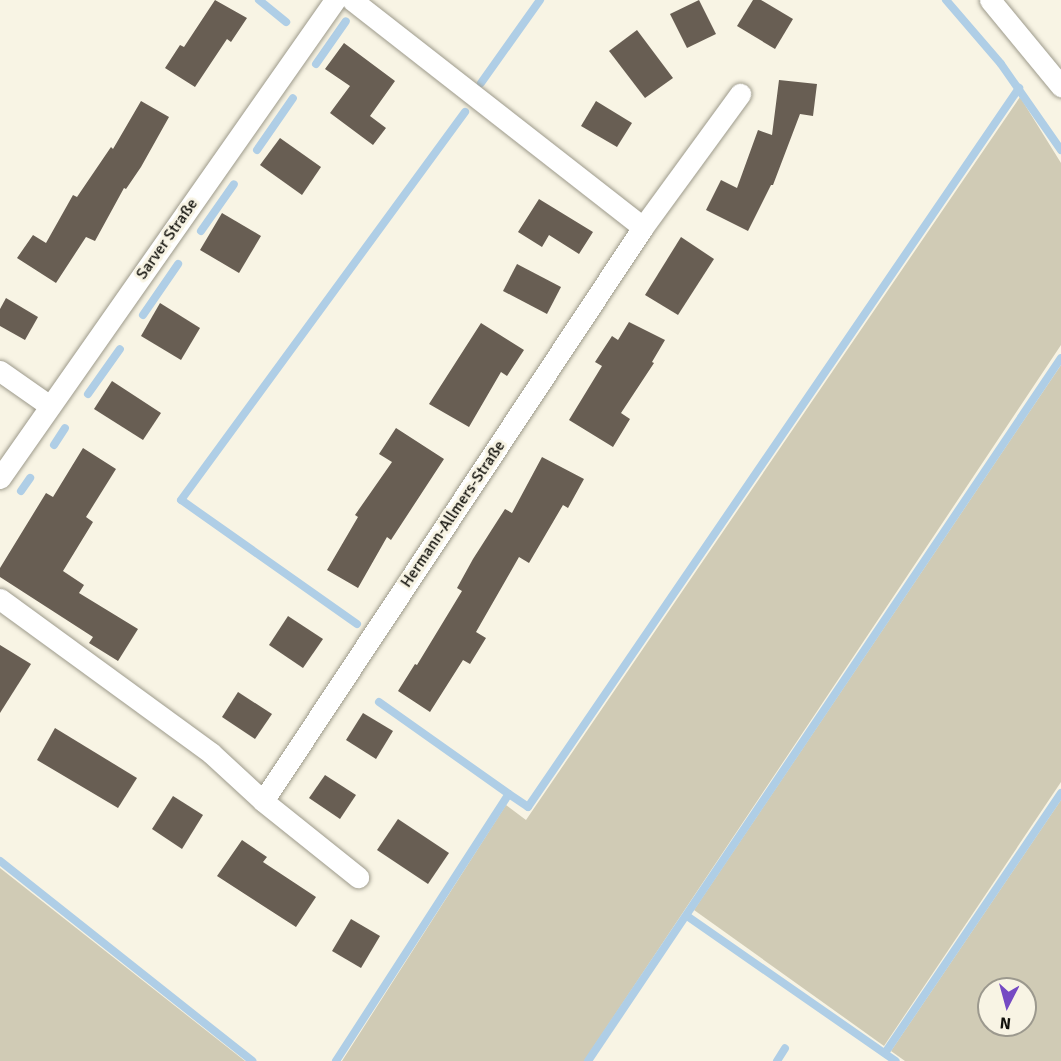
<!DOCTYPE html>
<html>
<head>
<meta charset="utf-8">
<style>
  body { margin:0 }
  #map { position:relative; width:1061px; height:1061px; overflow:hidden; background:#f8f4e4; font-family:Signika,sans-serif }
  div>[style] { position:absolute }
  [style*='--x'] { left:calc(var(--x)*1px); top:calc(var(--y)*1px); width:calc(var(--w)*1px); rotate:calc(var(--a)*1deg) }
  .green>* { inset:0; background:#d0cbb5 }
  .stream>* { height:8px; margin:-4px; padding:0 4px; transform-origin:4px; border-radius:4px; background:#afcee6 }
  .building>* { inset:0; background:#685e53 }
  .roads { filter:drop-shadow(0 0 2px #9d9a8b) drop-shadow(0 0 2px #9d9a8b) }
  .minor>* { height:21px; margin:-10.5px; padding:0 10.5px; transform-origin:10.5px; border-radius:10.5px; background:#fff }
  span { translate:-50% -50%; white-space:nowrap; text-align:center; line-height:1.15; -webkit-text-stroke:6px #f8f4e4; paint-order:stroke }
  .street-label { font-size:16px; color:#12110c }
  .north { position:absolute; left:977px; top:977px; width:60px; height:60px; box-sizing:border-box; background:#f8f4e4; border:2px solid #9c998e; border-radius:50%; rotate:186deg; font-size:16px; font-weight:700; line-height:24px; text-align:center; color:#12110c }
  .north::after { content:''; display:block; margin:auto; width:21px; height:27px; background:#754ac3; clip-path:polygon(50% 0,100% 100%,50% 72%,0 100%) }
</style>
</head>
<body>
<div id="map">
  <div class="green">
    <i style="clip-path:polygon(1020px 97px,1061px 163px,1061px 345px,584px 1061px,342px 1061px,506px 805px,526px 820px)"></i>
    <i style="clip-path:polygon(1061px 365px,1061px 782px,884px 1046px,694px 910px)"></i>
    <i style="clip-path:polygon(evenodd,1061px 800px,1061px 1061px,905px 1061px,891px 1051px,1061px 800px,989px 989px,1025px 989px,1025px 1025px,989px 1025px,989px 989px)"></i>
    <i style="clip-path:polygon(0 868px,245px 1061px,0 1061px)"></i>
  </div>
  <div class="stream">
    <i style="--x:259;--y:0;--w:35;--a:39"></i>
    <i style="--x:946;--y:0;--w:84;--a:49.3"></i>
    <i style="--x:1001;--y:64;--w:105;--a:55.1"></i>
    <i style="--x:316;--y:64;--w:52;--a:-55.1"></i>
    <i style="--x:481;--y:83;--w:102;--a:-54.6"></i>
    <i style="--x:257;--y:150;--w:63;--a:-55.3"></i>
    <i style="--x:201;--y:231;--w:57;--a:-54.9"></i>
    <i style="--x:143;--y:315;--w:62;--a:-55.5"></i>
    <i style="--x:88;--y:394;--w:55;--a:-54.6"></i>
    <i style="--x:54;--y:445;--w:20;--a:-57"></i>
    <i style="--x:21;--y:491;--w:16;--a:-55"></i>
    <i style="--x:357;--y:624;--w:215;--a:-144.8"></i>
    <i style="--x:181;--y:500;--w:481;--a:-53.8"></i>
    <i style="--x:379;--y:702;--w:159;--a:35.3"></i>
    <i style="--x:0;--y:861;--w:322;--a:38.4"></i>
    <i style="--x:687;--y:916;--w:254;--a:34.8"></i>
    <i style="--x:885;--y:1053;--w:314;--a:-55.9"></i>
    <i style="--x:336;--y:1061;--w:318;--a:-57.1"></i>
    <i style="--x:509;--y:794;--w:23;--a:34"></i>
    <i style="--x:528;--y:807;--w:871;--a:-55.67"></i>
    <i style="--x:588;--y:1061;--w:847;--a:-56.07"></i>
    <i style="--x:777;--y:1061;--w:15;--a:-58"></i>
  </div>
  <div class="building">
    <i style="clip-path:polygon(215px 0,247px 18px,231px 42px,227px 39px,195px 87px,165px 68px,180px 45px,184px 47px)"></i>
    <i style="clip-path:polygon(699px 0,716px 34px,687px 48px,670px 14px)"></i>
    <i style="clip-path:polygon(753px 0,761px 0,793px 19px,775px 49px,737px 26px)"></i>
    <i style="clip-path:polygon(637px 30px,673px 78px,645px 98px,609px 51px)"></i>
    <i style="clip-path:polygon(344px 43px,395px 81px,370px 116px,386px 128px,373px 145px,330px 113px,350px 86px,325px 69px)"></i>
    <i style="clip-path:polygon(779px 80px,817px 84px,813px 116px,800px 114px,773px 185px,771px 185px,748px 231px,706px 210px,721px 180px,737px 188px,758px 130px,772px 135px)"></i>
    <i style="clip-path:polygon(141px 101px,169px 117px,141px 167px,126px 189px,124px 188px,95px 241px,86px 237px,56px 283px,17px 258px,33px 235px,46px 243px,73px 195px,77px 197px,111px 147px,113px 149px)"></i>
    <i style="clip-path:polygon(596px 101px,632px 123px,617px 147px,581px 126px)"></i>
    <i style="clip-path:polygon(280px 138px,321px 167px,302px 195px,260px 165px)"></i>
    <i style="clip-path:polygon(539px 199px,593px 232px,579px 254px,549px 235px,542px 247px,518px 232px)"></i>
    <i style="clip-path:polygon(222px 213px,261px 236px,239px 273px,200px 250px)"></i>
    <i style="clip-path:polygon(681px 237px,714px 259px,678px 315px,645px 295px)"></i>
    <i style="clip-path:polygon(517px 264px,561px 287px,547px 314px,503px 291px)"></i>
    <i style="clip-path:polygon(6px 298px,38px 317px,25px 340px,0 326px,0 309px)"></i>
    <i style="clip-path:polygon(160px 303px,200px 328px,181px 360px,141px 336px)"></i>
    <i style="clip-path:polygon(629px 322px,665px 340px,652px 362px,654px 363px,621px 413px,630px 419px,613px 447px,569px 420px,602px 366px,595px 362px,612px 336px,618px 340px)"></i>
    <i style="clip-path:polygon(481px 323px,524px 350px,507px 376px,501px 372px,469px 427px,429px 404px)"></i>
    <i style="clip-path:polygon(112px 381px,161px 413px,143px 440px,94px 409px)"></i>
    <i style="clip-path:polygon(396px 428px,444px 459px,391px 540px,387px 537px,358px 588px,327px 570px,358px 517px,355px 515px,392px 462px,379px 454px)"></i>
    <i style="clip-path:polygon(83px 448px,116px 469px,86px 517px,93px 522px,63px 571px,84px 585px,79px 593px,138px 629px,118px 661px,89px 643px,93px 637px,0 577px,0 568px,46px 493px,53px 497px)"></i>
    <i style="clip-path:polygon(542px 457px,584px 479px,568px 508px,563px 505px,529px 563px,519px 557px,476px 632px,486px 638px,470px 664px,463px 660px,430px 712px,398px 691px,415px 664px,417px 665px,462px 591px,457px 588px,473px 559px,505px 509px,512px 513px)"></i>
    <i style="clip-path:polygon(288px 616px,323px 639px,303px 668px,269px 645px)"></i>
    <i style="clip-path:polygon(0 645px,31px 664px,0 713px)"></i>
    <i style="clip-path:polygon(238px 692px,272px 714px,255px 739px,222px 717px)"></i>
    <i style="clip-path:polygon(363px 713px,393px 731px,376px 759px,346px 740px)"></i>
    <i style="clip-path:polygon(55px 728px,137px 778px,118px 808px,37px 760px)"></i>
    <i style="clip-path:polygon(325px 775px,356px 795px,340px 819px,309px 798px)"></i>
    <i style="clip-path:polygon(173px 796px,203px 815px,182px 849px,152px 829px)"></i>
    <i style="clip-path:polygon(398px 819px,449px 853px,428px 884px,377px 850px)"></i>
    <i style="clip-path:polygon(242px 840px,267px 857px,263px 862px,316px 897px,296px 927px,217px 876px)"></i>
    <i style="clip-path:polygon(351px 919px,380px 936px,361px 968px,332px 951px)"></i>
  </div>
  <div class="roads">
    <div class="minor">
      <i style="--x:352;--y:0;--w:369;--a:38"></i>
      <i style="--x:990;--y:0;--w:112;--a:50.5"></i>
      <i style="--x:0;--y:371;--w:61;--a:35"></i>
      <i style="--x:0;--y:478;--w:584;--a:-54.98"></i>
      <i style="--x:0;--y:599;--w:261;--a:36.1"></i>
      <i style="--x:211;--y:753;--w:71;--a:42.7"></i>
      <i style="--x:263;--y:801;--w:122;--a:38.7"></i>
      <i style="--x:263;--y:801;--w:688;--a:-56.49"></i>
      <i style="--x:643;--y:227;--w:165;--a:-53.9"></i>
    </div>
  </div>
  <div class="street-label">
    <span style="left:167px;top:239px;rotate:-55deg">Sarver Straße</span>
    <span style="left:453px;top:514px;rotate:-56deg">Hermann-Allmers-Straße</span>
  </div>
  <div class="north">N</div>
</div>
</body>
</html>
